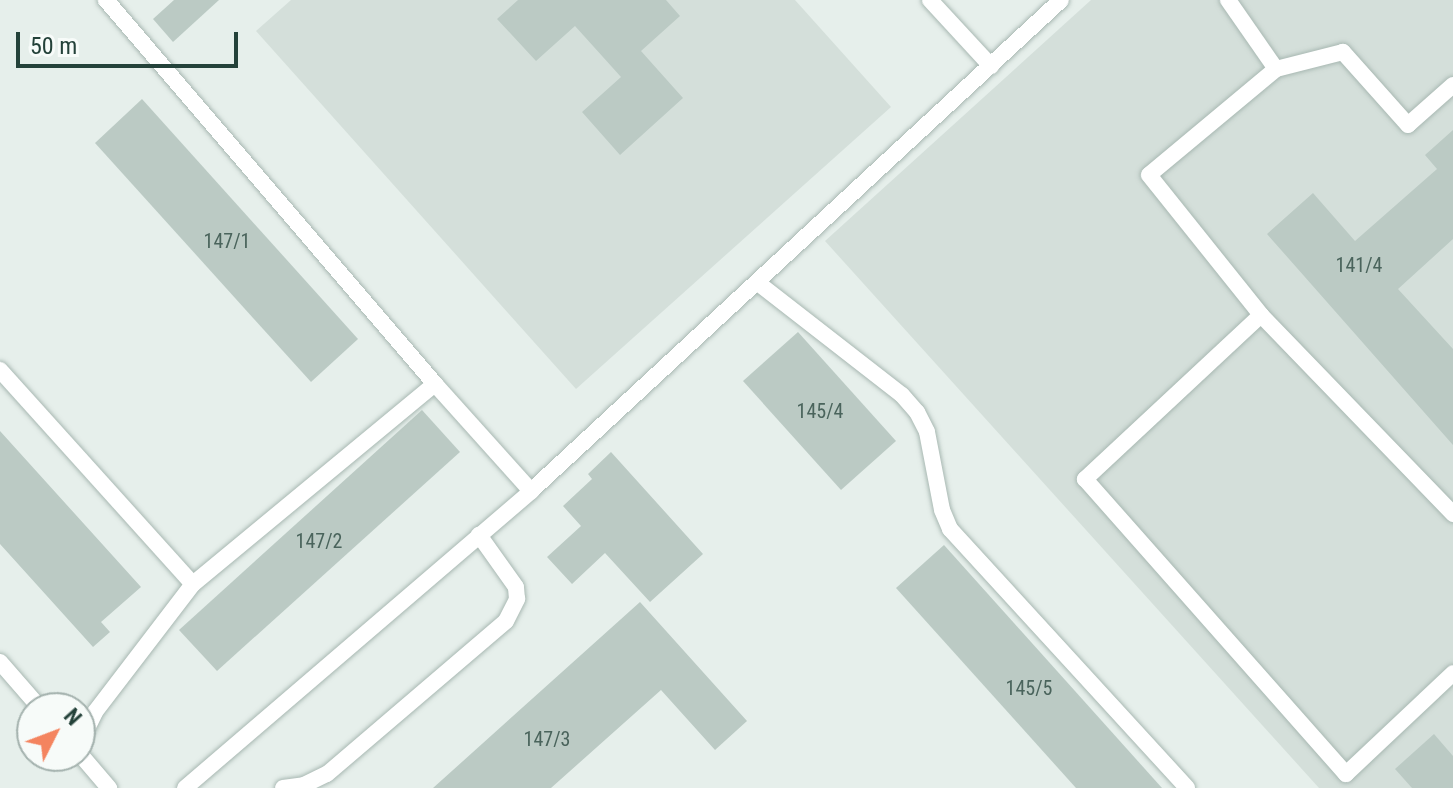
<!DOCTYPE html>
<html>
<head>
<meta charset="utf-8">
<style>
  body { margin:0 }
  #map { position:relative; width:1453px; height:788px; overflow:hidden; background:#e6efeb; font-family:"Roboto Condensed",sans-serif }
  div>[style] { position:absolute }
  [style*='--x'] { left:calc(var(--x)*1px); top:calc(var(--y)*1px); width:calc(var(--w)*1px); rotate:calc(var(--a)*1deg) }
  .built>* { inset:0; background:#d4dfda }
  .building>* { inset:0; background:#bbcac4 }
  .roads { filter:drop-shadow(0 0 2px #a8b8b2) drop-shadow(0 0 2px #a8b8b2) }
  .service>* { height:16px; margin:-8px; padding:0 8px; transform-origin:8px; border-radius:8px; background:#fff }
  span { translate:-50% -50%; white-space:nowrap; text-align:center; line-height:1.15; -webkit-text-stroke:6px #f7fbf9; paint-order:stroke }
  .number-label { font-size:20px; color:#4a645c }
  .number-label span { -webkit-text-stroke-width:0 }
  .north { position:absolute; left:16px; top:692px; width:80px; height:80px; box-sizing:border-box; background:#f7fbf9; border:2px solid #a3b1ad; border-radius:50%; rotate:48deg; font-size:22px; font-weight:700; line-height:32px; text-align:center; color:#24423a }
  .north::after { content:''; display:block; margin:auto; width:28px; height:36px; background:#f4845f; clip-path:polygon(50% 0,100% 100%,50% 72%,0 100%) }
  .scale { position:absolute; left:16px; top:32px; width:222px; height:36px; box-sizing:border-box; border:4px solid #24423a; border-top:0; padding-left:10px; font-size:24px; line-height:28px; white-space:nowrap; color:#24423a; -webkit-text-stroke:6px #f7fbf9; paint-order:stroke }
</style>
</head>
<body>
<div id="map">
  <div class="built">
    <i style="clip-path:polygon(291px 0,795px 0,891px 107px,576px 389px,256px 31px)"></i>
    <i style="clip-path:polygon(1091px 0,1453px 0,1453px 788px,1319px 788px,825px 241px)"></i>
  </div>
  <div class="building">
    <i style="clip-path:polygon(174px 0,219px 0,173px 42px,153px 19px)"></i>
    <i style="clip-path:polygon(518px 0,666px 0,680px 16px,641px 51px,683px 98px,620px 155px,582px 112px,621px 77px,575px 26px,536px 61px,497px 19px)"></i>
    <i style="clip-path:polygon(142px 99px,358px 339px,311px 382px,95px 143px)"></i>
    <i style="clip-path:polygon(1453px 130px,1453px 239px,1398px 289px,1453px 349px,1453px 445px,1267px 234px,1313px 193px,1355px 241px,1437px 169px,1425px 155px)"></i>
    <i style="clip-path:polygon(798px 332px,896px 441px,841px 490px,743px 381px)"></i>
    <i style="clip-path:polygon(422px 410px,460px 452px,217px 671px,179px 630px)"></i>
    <i style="clip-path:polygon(0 431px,141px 587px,101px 622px,110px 632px,93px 647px,0 544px)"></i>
    <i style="clip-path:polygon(611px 452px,703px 554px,650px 602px,605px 553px,572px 584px,547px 557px,581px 526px,563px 506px,592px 479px,588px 474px)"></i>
    <i style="clip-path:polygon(944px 545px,1162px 788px,1076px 788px,896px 588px)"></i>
    <i style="clip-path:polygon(640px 602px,747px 721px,715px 750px,661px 690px,551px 788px,433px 788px)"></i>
    <i style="clip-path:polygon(1434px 734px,1453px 756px,1453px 788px,1412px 788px,1395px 769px)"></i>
  </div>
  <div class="roads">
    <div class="service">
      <i style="--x:930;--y:0;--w:90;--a:47.3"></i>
      <i style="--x:1228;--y:0;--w:84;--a:55.2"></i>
      <i style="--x:1453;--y:85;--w:60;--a:138.4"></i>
      <i style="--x:1408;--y:125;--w:98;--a:-131.7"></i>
      <i style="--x:1343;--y:52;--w:69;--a:165.8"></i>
      <i style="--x:1276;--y:69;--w:165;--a:140.2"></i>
      <i style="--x:1149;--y:175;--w:179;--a:51.3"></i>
      <i style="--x:1261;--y:315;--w:277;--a:46"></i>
      <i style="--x:758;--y:283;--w:182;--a:37.9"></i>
      <i style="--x:902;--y:395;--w:23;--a:49"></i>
      <i style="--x:917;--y:412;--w:22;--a:63"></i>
      <i style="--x:927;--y:432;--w:79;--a:79.1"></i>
      <i style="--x:942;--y:510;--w:21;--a:67"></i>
      <i style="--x:950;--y:529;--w:351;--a:47.5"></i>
      <i style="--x:1261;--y:315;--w:241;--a:137"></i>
      <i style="--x:1085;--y:479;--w:394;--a:48.5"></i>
      <i style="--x:1346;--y:774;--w:147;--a:-43.3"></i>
      <i style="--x:0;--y:370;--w:288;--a:48"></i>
      <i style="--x:435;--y:384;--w:144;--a:48.1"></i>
      <i style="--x:0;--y:662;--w:61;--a:49"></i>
      <i style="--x:80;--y:743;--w:34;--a:-64"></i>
      <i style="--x:95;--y:712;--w:161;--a:-52.6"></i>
      <i style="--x:193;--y:584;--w:314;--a:-39.6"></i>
      <i style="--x:435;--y:384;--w:506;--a:-130.59"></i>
      <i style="--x:80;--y:754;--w:45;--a:49.5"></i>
      <i style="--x:185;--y:788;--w:456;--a:-40.6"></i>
      <i style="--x:531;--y:491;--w:722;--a:-42.81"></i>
      <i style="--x:283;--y:788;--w:21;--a:-8"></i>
      <i style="--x:304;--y:785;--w:25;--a:-26"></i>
      <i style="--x:327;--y:774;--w:235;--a:-40.5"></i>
      <i style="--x:506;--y:621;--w:25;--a:-63"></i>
      <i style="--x:517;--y:599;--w:12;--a:-95"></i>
      <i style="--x:516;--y:587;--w:64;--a:-125.4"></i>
    </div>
  </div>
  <div class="number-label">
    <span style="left:227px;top:241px">147/1</span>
    <span style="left:1359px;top:265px">141/4</span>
    <span style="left:820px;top:411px">145/4</span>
    <span style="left:319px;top:541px">147/2</span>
    <span style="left:1029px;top:688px">145/5</span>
    <span style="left:547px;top:739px">147/3</span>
  </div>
  <div class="north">N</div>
  <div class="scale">50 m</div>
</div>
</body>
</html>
